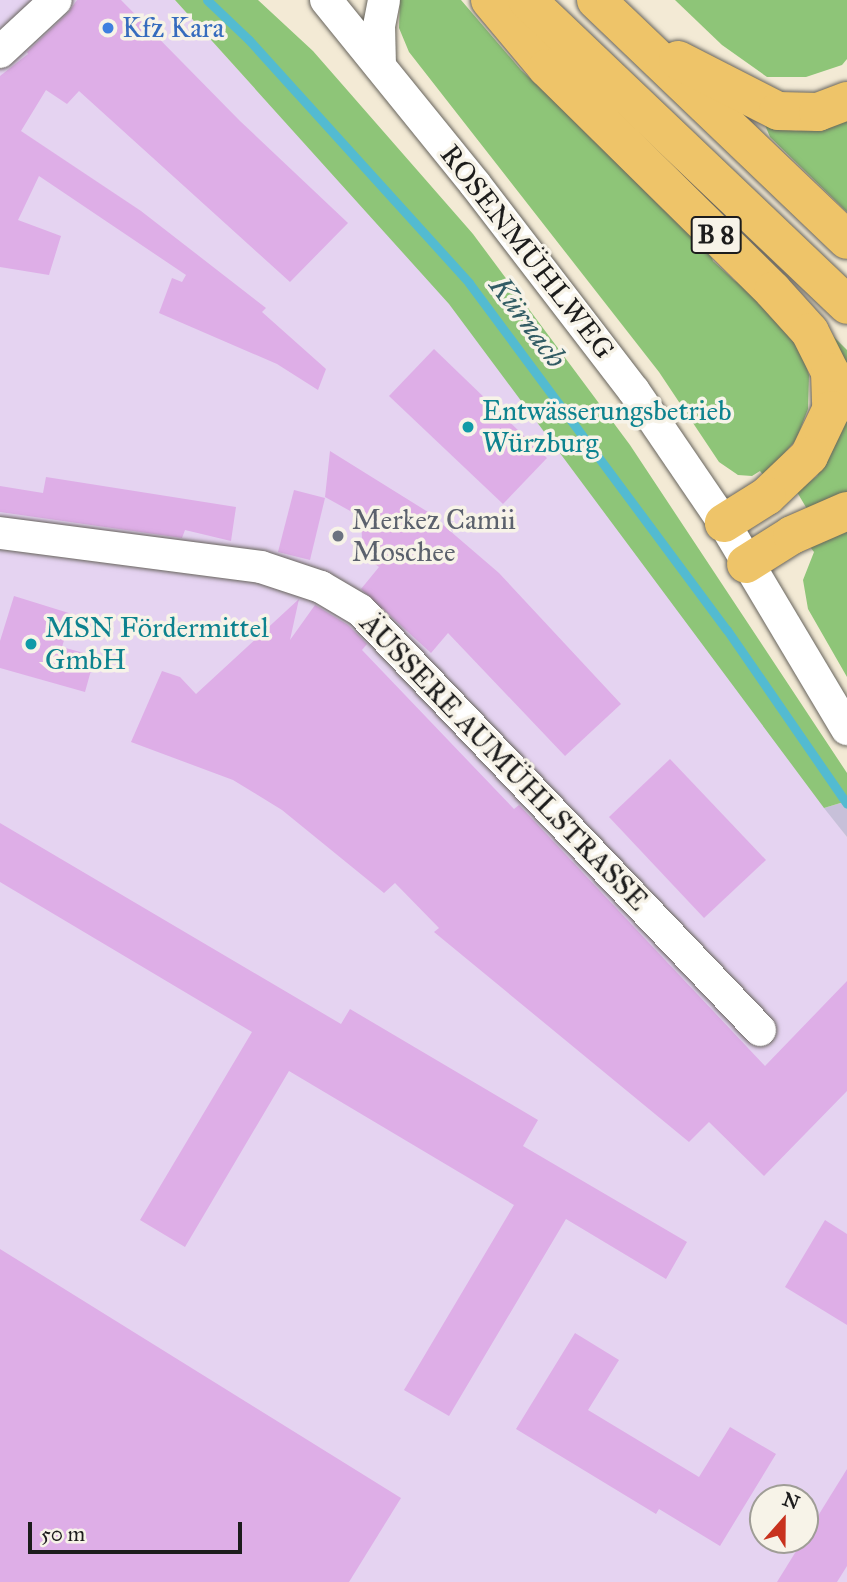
<!DOCTYPE html>
<html>
<head>
<meta charset="utf-8">
<style>
  body { margin:0 }
  #map { position:relative; width:847px; height:1582px; overflow:hidden; background:#f3ead5; font-family:"IM FELL Great Primer",serif }
  div>[style] { position:absolute }
  [style*='--x'] { left:calc(var(--x)*1px); top:calc(var(--y)*1px); width:calc(var(--w)*1px); rotate:calc(var(--a)*1deg) }
  .built>* { inset:0; background:#e5d3f1 }
  .industrial>* { inset:0; background:#c7c0d9 }
  .green>* { inset:0; background:#8ec578 }
  .stream>* { height:9px; margin:-4.5px; padding:0 4.5px; transform-origin:4.5px; border-radius:4.5px; background:#53bbd1 }
  .building>* { inset:0; background:#deaee7 }
  .roads { filter:drop-shadow(0 0 2px #67645d) drop-shadow(0 0 2px #67645d) }
  .minor>* { height:32px; margin:-16px; padding:0 16px; transform-origin:16px; border-radius:16px; background:#fff }
  .highway>* { height:38px; margin:-19px; padding:0 19px; transform-origin:19px; border-radius:19px; background:#eec469 }
  .dots>* { width:19px; height:19px; translate:-50% -50%; box-sizing:border-box; border:4px solid #f7f3e8; border-radius:50% }
  span { translate:-50% -50%; white-space:nowrap; text-align:center; line-height:1.15; -webkit-text-stroke:7px #f7f3e8; paint-order:stroke }
  .shield-label span { padding:2px 5px; background:#f7f3e8; border:2px solid; border-radius:5px; -webkit-text-stroke-width:0 }
  .shield-label { font-size:26px; color:#1c1c1c; font-weight:700 }
  .shop-label { font-size:28px; color:#366cbe }
  .left { translate:0 -50%; text-align:left }
  .street-label { font-size:28px; color:#1c1c1c }
  .culture-label { font-size:28px; color:#0d838f }
  .worship-label { font-size:28px; color:#5b616d }
  .water-label { font-size:30px; color:#325c64; font-style:italic }
  .north { position:absolute; left:749px; top:1484px; width:70px; height:70px; box-sizing:border-box; background:#f7f3e8; border:2px solid #9f9d96; border-radius:50%; rotate:21deg; font-size:19px; font-weight:700; line-height:28px; text-align:center; color:#1c1c1c }
  .north::after { content:''; display:block; margin:auto; width:24px; height:32px; background:#c8321e; clip-path:polygon(50% 0,100% 100%,50% 72%,0 100%) }
  .scale { position:absolute; left:28px; top:1522px; width:214px; height:32px; box-sizing:border-box; border:4px solid #1c1c1c; border-top:0; padding-left:9px; font-size:21px; line-height:24px; white-space:nowrap; color:#1c1c1c; -webkit-text-stroke:5px #f7f3e8; paint-order:stroke }
</style>
</head>
<body>
<div id="map">
  <div class="built">
    <i style="clip-path:polygon(evenodd,0 0,175px 0,449px 303px,847px 837px,847px 1582px,0 1582px,0 0,763px 1498px,805px 1498px,805px 1540px,763px 1540px,763px 1498px)"></i>
  </div>
  <div class="industrial">
    <i style="clip-path:polygon(847px 801px,847px 837px,824px 808px)"></i>
  </div>
  <div class="green">
    <i style="clip-path:polygon(175px 0,258px 0,313px 51px,473px 234px,630px 445px,847px 773px,847px 801px,824px 808px,449px 304px)"></i>
    <i style="clip-path:polygon(400px 0,461px 0,521px 70px,707px 245px,713px 261px,735px 281px,753px 289px,797px 338px,809px 375px,808px 409px,796px 440px,764px 476px,760px 471px,752px 476px,738px 475px,719px 462px,659px 372px,409px 52px,399px 28px)"></i>
    <i style="clip-path:polygon(675px 0,847px 0,847px 59px,842px 65px,806px 77px,767px 77px,722px 45px)"></i>
    <i style="clip-path:polygon(847px 118px,847px 212px,770px 137px,765px 125px,796px 131px,831px 124px)"></i>
    <i style="clip-path:polygon(825px 328px,847px 350px,847px 495px,807px 509px,797px 492px,817px 476px,828px 456px)"></i>
    <i style="clip-path:polygon(847px 524px,847px 677px,808px 609px,803px 580px,814px 552px,810px 547px)"></i>
  </div>
  <div class="stream">
    <i style="--x:207;--y:0;--w:58;--a:43.6"></i>
    <i style="--x:249;--y:40;--w:328;--a:47.8"></i>
    <i style="--x:469;--y:283;--w:432;--a:53.4"></i>
    <i style="--x:727;--y:630;--w:211;--a:55.4"></i>
  </div>
  <div class="building">
    <i style="clip-path:polygon(77px 0,121px 0,240px 121px,348px 223px,290px 282px,79px 91px,67px 104px,46px 90px,21px 131px,141px 211px,266px 308px,262px 312px,326px 369px,318px 390px,277px 364px,159px 313px,172px 278px,182px 282px,186px 275px,39px 176px,18px 220px,61px 236px,49px 275px,0 267px,0 76px,28px 54px,27px 52px,68px 13px)"></i>
    <i style="clip-path:polygon(434px 349px,547px 458px,503px 504px,389px 396px)"></i>
    <i style="clip-path:polygon(330px 451px,428px 512px,499px 573px,621px 704px,565px 756px,448px 633px,431px 653px,361px 589px,379px 567px,355px 549px,362px 539px,361px 517px,325px 497px)"></i>
    <i style="clip-path:polygon(46px 477px,236px 507px,231px 541px,185px 530px,182px 538px,0 512px,0 486px,43px 493px)"></i>
    <i style="clip-path:polygon(294px 490px,325px 498px,310px 560px,278px 552px)"></i>
    <i style="clip-path:polygon(14px 596px,72px 614px,62px 647px,95px 656px,85px 692px,0 668px,0 641px)"></i>
    <i style="clip-path:polygon(299px 599px,290px 640px,315px 605px,348px 625px,367px 644px,362px 650px,514px 809px,519px 805px,765px 1066px,847px 981px,847px 1091px,764px 1176px,709px 1122px,689px 1142px,434px 932px,439px 928px,395px 883px,384px 893px,282px 810px,233px 780px,131px 742px,162px 671px,180px 677px,196px 694px)"></i>
    <i style="clip-path:polygon(670px 759px,766px 860px,704px 918px,609px 817px)"></i>
    <i style="clip-path:polygon(0 823px,341px 1024px,350px 1009px,538px 1120px,523px 1146px,687px 1242px,666px 1279px,566px 1219px,449px 1416px,404px 1390px,514px 1205px,289px 1071px,185px 1247px,140px 1220px,252px 1032px,0 882px)"></i>
    <i style="clip-path:polygon(825px 1220px,847px 1234px,847px 1325px,785px 1287px)"></i>
    <i style="clip-path:polygon(0 1249px,401px 1498px,349px 1582px,0 1582px)"></i>
    <i style="clip-path:polygon(575px 1333px,619px 1360px,588px 1410px,699px 1477px,730px 1427px,776px 1454px,720px 1546px,659px 1509px,656px 1514px,516px 1429px)"></i>
    <i style="clip-path:polygon(847px 1469px,847px 1566px,837px 1582px,777px 1582px)"></i>
  </div>
  <div class="roads">
    <div class="minor">
      <i style="--x:326;--y:0;--w:237;--a:51"></i>
      <i style="--x:475;--y:184;--w:261;--a:52.5"></i>
      <i style="--x:634;--y:391;--w:160;--a:55.7"></i>
      <i style="--x:724;--y:523;--w:240;--a:59.2"></i>
      <i style="--x:0;--y:52;--w:76;--a:-42.9"></i>
      <i style="--x:380;--y:66;--w:40;--a:-91.4"></i>
      <i style="--x:379;--y:26;--w:26;--a:-79"></i>
      <i style="--x:0;--y:533;--w:263;--a:7.4"></i>
      <i style="--x:261;--y:567;--w:63;--a:18.4"></i>
      <i style="--x:321;--y:587;--w:45;--a:30.5"></i>
      <i style="--x:360;--y:610;--w:580;--a:46.4"></i>
    </div>
    <div class="highway">
      <i style="--x:490;--y:0;--w:89;--a:50"></i>
      <i style="--x:547;--y:68;--w:317;--a:44.6"></i>
      <i style="--x:773;--y:291;--w:55;--a:47.9"></i>
      <i style="--x:810;--y:332;--w:45;--a:63.4"></i>
      <i style="--x:830;--y:372;--w:38;--a:88"></i>
      <i style="--x:831;--y:410;--w:51;--a:115.6"></i>
      <i style="--x:809;--y:456;--w:58;--a:136.4"></i>
      <i style="--x:767;--y:496;--w:51;--a:147.9"></i>
      <i style="--x:527;--y:0;--w:442;--a:43.6"></i>
      <i style="--x:596;--y:0;--w:347;--a:43.7"></i>
      <i style="--x:678;--y:60;--w:112;--a:27"></i>
      <i style="--x:778;--y:111;--w:40;--a:1.4"></i>
      <i style="--x:818;--y:112;--w:31;--a:-21"></i>
      <i style="--x:746;--y:564;--w:54;--a:-32.2"></i>
      <i style="--x:792;--y:535;--w:60;--a:-23.6"></i>
    </div>
  </div>
  <div class="dots">
    <i style="left:108px;top:28px;background:#3f7fe0"></i>
    <i style="left:468px;top:427px;background:#0f9aa8"></i>
    <i style="left:338px;top:536px;background:#6b7280"></i>
    <i style="left:31px;top:644px;background:#0f9aa8"></i>
  </div>
  <div class="shield-label">
    <span style="left:716px;top:235px">B 8</span>
  </div>
  <div class="shop-label">
    <span class="left" style="left:122px;top:28px">Kfz Kara</span>
  </div>
  <div class="street-label">
    <span style="left:527px;top:252px;rotate:52deg">ROSENMÜHLWEG</span>
    <span style="left:504px;top:762px;rotate:46deg">ÄUSSERE AUMÜHLSTRASSE</span>
  </div>
  <div class="culture-label">
    <span class="left" style="left:482px;top:427px">Entwässerungsbetrieb<br>Würzburg</span>
    <span class="left" style="left:45px;top:644px">MSN Fördermittel<br>GmbH</span>
  </div>
  <div class="worship-label">
    <span class="left" style="left:352px;top:536px">Merkez Camii<br>Moschee</span>
  </div>
  <div class="water-label">
    <span style="left:528px;top:322px;rotate:53deg">Kürnach</span>
  </div>
  <div class="north">N</div>
  <div class="scale">50 m</div>
</div>
</body>
</html>
